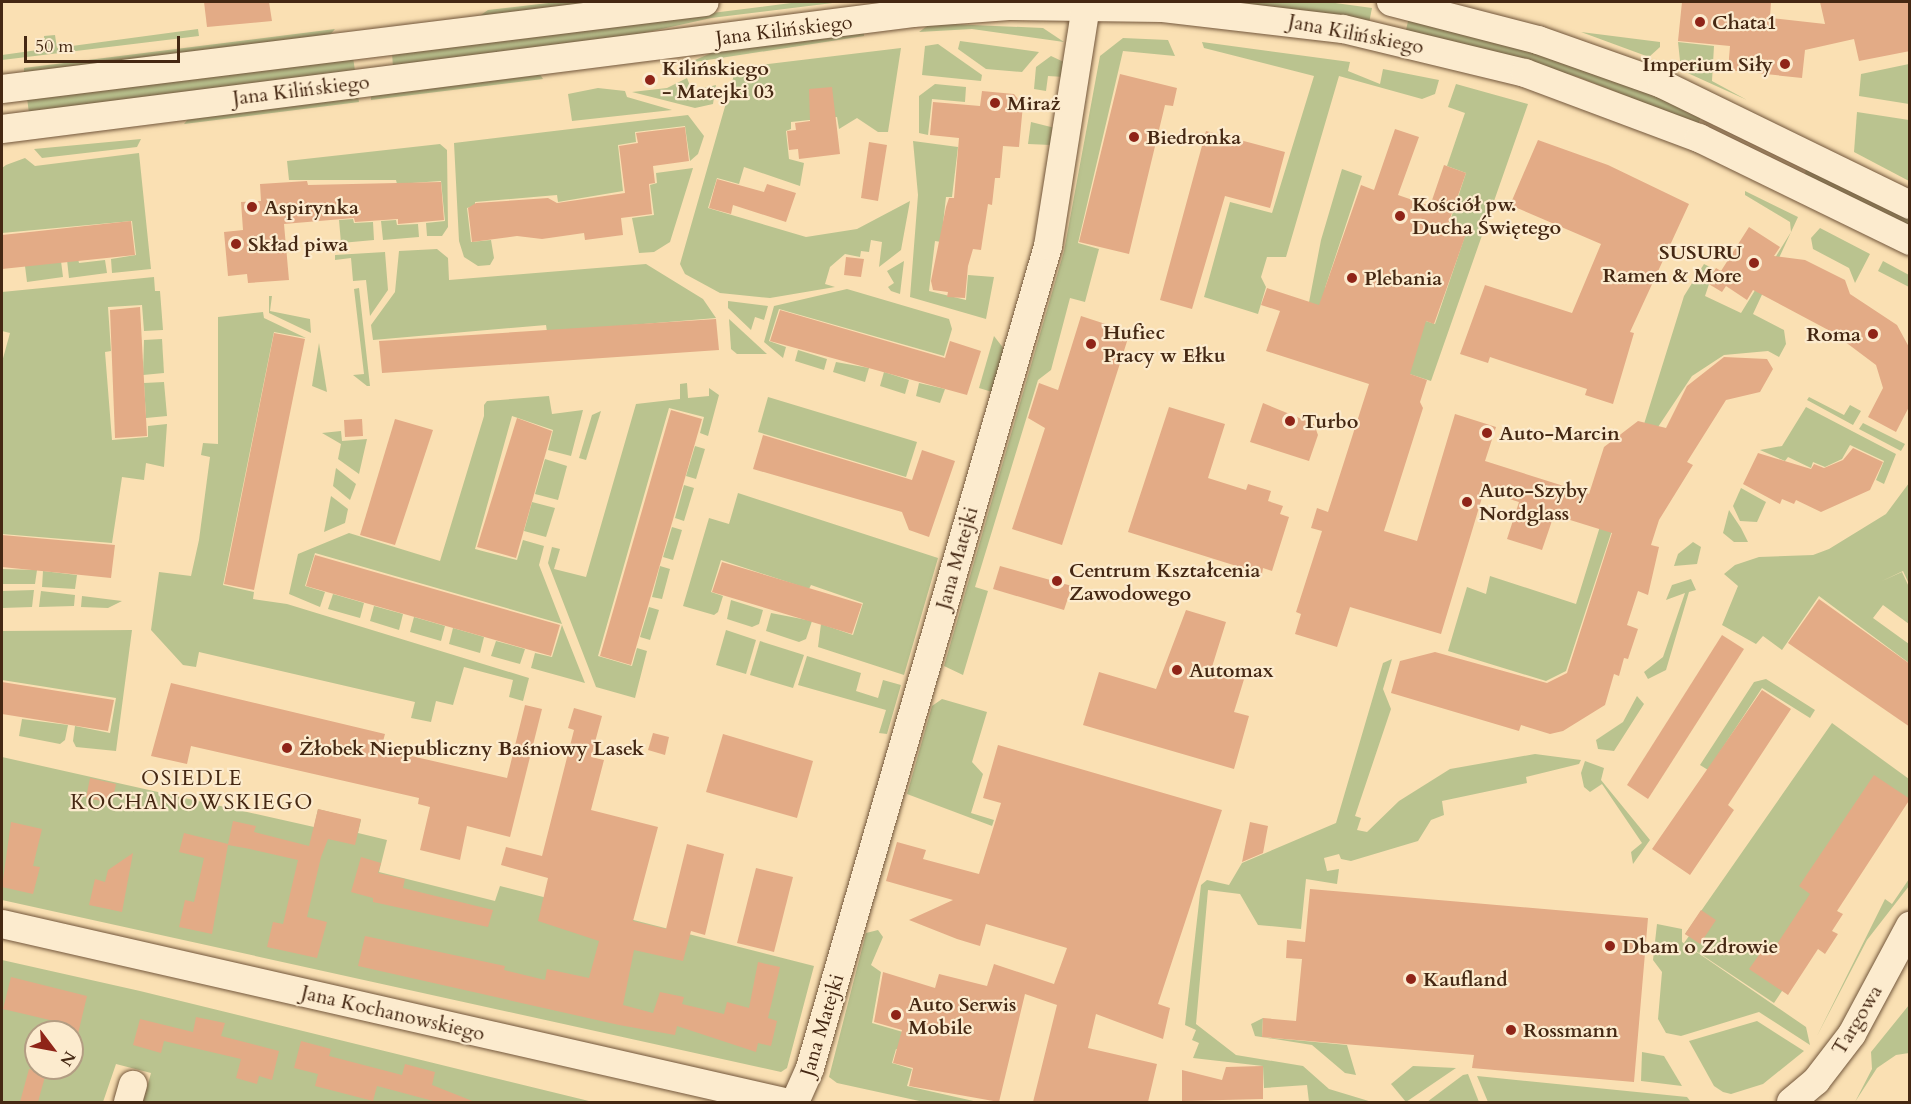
<!DOCTYPE html>
<html>
<head>
<meta charset="utf-8">
<style>
  body { margin:0 }
  #map { position:relative; width:1911px; height:1104px; overflow:hidden; background:#fae0b3; font-family:Cardo,serif }
  div>[style] { position:absolute }
  [style*='--x'] { left:calc(var(--x)*1px); top:calc(var(--y)*1px); width:calc(var(--w)*1px); rotate:calc(var(--a)*1deg) }
  .green>* { inset:0; background:#bac38f }
  .building>* { inset:0; background:#e3ab86 }
  .roads { filter:drop-shadow(0 0 2px #72563b) drop-shadow(0 0 2px #72563b) }
  .minor>* { height:28px; margin:-14px; padding:0 14px; transform-origin:14px; border-radius:14px; background:#fcebce }
  .dots>* { width:16px; height:16px; translate:-50% -50%; box-sizing:border-box; border:3px solid #fcebce; border-radius:50% }
  span { translate:-50% -50%; white-space:nowrap; text-align:center; line-height:1.15; -webkit-text-stroke:4.5px #fcebce; paint-order:stroke }
  .poi-label { font-size:20px; color:#452813; font-weight:700 }
  .left { translate:0 -50%; text-align:left }
  .right { translate:-100% -50%; text-align:right }
  .street-label { font-size:20px; color:#452813 }
  .neighbourhood-label { font-size:21px; color:#452813; letter-spacing:1.5px }
  .frame { position:absolute; inset:0; border:3px solid #452813; pointer-events:none }
  .north { position:absolute; left:24px; top:1020px; width:60px; height:60px; box-sizing:border-box; background:#fcebce; border:2px solid #b39d83; border-radius:50%; rotate:122deg; font-size:16px; font-weight:700; line-height:24px; text-align:center; color:#452813 }
  .north::after { content:''; display:block; margin:auto; width:21px; height:27px; background:#8f2418; clip-path:polygon(50% 0,100% 100%,50% 72%,0 100%) }
  .scale { position:absolute; left:24px; top:36px; width:156px; height:27px; box-sizing:border-box; border:3px solid #452813; border-top:0; padding-left:8px; font-size:18px; line-height:21px; white-space:nowrap; color:#452813; -webkit-text-stroke:4px #fcebce; paint-order:stroke }
</style>
</head>
<body>
<div id="map">
  <div class="green">
    <i style="clip-path:polygon(557px 2px,602px 2px,478px 17px,488px 10px)"></i>
    <i style="clip-path:polygon(799px 2px,841px 2px,711px 18px,617px 39px,393px 67px,392px 53px)"></i>
    <i style="clip-path:polygon(1328px 2px,1372px 8px,1369px 23px,1241px 3px)"></i>
    <i style="clip-path:polygon(1409px 17px,1582px 67px,1702px 115px,1698px 124px,1578px 77px,1406px 30px)"></i>
    <i style="clip-path:polygon(950px 24px,1043px 28px,1064px 42px,972px 29px,919px 32px,927px 26px)"></i>
    <i style="clip-path:polygon(198px 29px,199px 36px,2px 60px,2px 55px,45px 49px,44px 36px,55px 35px,57px 48px)"></i>
    <i style="clip-path:polygon(335px 29px,329px 36px,24px 74px,24px 68px)"></i>
    <i style="clip-path:polygon(1581px 32px,1660px 42px,1660px 47px,1649px 57px)"></i>
    <i style="clip-path:polygon(864px 33px,864px 36px,688px 63px,716px 51px)"></i>
    <i style="clip-path:polygon(1123px 38px,1168px 40px,1175px 56px,1123px 51px,1078px 243px,1099px 249px,1085px 302px,1070px 298px,1051px 370px,1038px 380px,975px 587px,988px 591px,963px 675px,944px 666px,1064px 251px,1100px 56px)"></i>
    <i style="clip-path:polygon(960px 41px,1039px 52px,1022px 72px,986px 69px,958px 49px)"></i>
    <i style="clip-path:polygon(1202px 42px,1350px 62px,1348px 71px,1380px 84px,1383px 69px,1439px 80px,1435px 94px,1422px 99px,1339px 76px,1286px 257px,1267px 257px,1261px 277px,1266px 287px,1258px 314px,1204px 297px,1230px 202px,1272px 213px,1314px 76px,1204px 48px)"></i>
    <i style="clip-path:polygon(1678px 42px,1714px 46px,1712px 81px,1747px 100px,1681px 70px)"></i>
    <i style="clip-path:polygon(938px 44px,982px 75px,981px 81px,922px 75px,925px 46px)"></i>
    <i style="clip-path:polygon(901px 48px,888px 132px,878px 132px,857px 118px,839px 129px,837px 117px,791px 122px,791px 129px,786px 131px,789px 159px,804px 163px,800px 186px,744px 167px,739px 184px,717px 178px,708px 208px,806px 237px,857px 229px,910px 201px,901px 250px,879px 267px,882px 242px,871px 240px,869px 252px,861px 251px,860px 257px,845px 254px,830px 267px,825px 284px,835px 287px,770px 298px,720px 293px,685px 274px,680px 264px,736px 68px)"></i>
    <i style="clip-path:polygon(1051px 56px,1066px 63px,1064px 77px,1048px 76px,1046px 91px,1034px 89px,1036px 67px)"></i>
    <i style="clip-path:polygon(353px 57px,355px 71px,29px 113px,27px 98px)"></i>
    <i style="clip-path:polygon(1909px 64px,1909px 104px,1859px 96px,1861px 74px)"></i>
    <i style="clip-path:polygon(539px 73px,543px 79px,371px 100px,371px 94px)"></i>
    <i style="clip-path:polygon(687px 78px,692px 91px,716px 85px,713px 104px,695px 108px,632px 92px,667px 88px)"></i>
    <i style="clip-path:polygon(935px 84px,966px 87px,965px 102px,932px 99px,928px 135px,919px 133px,919px 96px)"></i>
    <i style="clip-path:polygon(1456px 84px,1528px 104px,1431px 381px,1306px 340px,1305px 323px,1321px 240px,1342px 169px,1362px 176px,1325px 288px,1435px 324px,1466px 233px,1448px 227px,1466px 173px,1447px 166px,1465px 113px,1448px 107px)"></i>
    <i style="clip-path:polygon(598px 88px,625px 91px,627px 97px,672px 110px,572px 121px,568px 94px)"></i>
    <i style="clip-path:polygon(358px 96px,359px 102px,184px 124px,189px 118px)"></i>
    <i style="clip-path:polygon(1857px 112px,1909px 120px,1909px 181px,1854px 152px)"></i>
    <i style="clip-path:polygon(688px 115px,704px 136px,698px 154px,690px 161px,685px 126px,635px 132px,636px 142px,618px 145px,623px 191px,558px 202px,557px 195px,475px 202px,475px 206px,467px 208px,471px 242px,491px 240px,494px 258px,490px 265px,478px 266px,464px 257px,459px 241px,454px 143px)"></i>
    <i style="clip-path:polygon(1031px 122px,1055px 128px,1051px 145px,1028px 144px)"></i>
    <i style="clip-path:polygon(141px 139px,137px 147px,42px 158px,34px 149px)"></i>
    <i style="clip-path:polygon(913px 141px,958px 147px,952px 197px,946px 197px,941px 242px,935px 241px,929px 291px,966px 300px,968px 275px,994px 277px,986px 319px,910px 297px,918px 195px)"></i>
    <i style="clip-path:polygon(440px 144px,447px 150px,448px 227px,442px 236px,427px 236px,426px 223px,445px 221px,441px 181px,397px 184px,396px 180px,289px 180px,287px 161px)"></i>
    <i style="clip-path:polygon(139px 153px,151px 269px,112px 273px,111px 259px,136px 255px,132px 221px,2px 233px,2px 168px,6px 165px,25px 158px,35px 166px)"></i>
    <i style="clip-path:polygon(693px 168px,670px 242px,654px 252px,639px 253px,632px 218px,654px 215px,650px 185px,657px 183px,656px 173px)"></i>
    <i style="clip-path:polygon(1806px 168px,1909px 218px,1909px 228px,1805px 175px)"></i>
    <i style="clip-path:polygon(1745px 191px,1798px 217px,1753px 314px,1784px 330px,1786px 344px,1779px 357px,1768px 351px,1724px 355px,1692px 376px,1630px 469px,1684px 296px,1704px 264px,1714px 269px,1705px 296px,1741px 313px,1791px 232px,1790px 222px,1745px 195px)"></i>
    <i style="clip-path:polygon(353px 219px,354px 223px,373px 222px,374px 240px,341px 243px,339px 220px)"></i>
    <i style="clip-path:polygon(396px 220px,397px 225px,418px 224px,419px 237px,383px 240px,381px 221px)"></i>
    <i style="clip-path:polygon(1820px 228px,1870px 254px,1855px 283px,1849px 268px,1813px 249px,1811px 238px)"></i>
    <i style="clip-path:polygon(437px 249px,448px 258px,449px 280px,646px 264px,703px 299px,716px 318px,547px 332px,546px 325px,373px 340px,371px 325px,395px 292px,399px 251px)"></i>
    <i style="clip-path:polygon(385px 252px,388px 290px,370px 316px,366px 280px,353px 281px,351px 258px,335px 260px,335px 255px)"></i>
    <i style="clip-path:polygon(78px 259px,79px 263px,105px 260px,107px 273px,69px 278px,67px 260px)"></i>
    <i style="clip-path:polygon(61px 261px,63px 277px,27px 282px,25px 266px)"></i>
    <i style="clip-path:polygon(904px 261px,900px 294px,891px 291px,888px 287px,894px 283px,887px 271px)"></i>
    <i style="clip-path:polygon(1883px 261px,1909px 275px,1909px 287px,1878px 271px)"></i>
    <i style="clip-path:polygon(154px 277px,155px 291px,160px 291px,163px 330px,144px 331px,142px 305px,108px 307px,111px 351px,105px 352px,112px 440px,148px 437px,148px 426px,167px 424px,164px 467px,146px 463px,144px 480px,122px 477px,112px 543px,2px 534px,2px 362px,10px 333px,2px 331px,2px 292px)"></i>
    <i style="clip-path:polygon(359px 288px,370px 386px,367px 386px,353px 375px,364px 374px,354px 289px)"></i>
    <i style="clip-path:polygon(847px 289px,949px 319px,952px 329px,944px 356px,779px 309px,769px 341px,786px 347px,783px 358px,764px 342px,774px 306px)"></i>
    <i style="clip-path:polygon(269px 296px,272px 296px,270px 311px,310px 319px,311px 333px,269px 313px)"></i>
    <i style="clip-path:polygon(728px 301px,768px 306px,764px 320px,755px 317px,751px 330px,728px 308px)"></i>
    <i style="clip-path:polygon(263px 312px,264px 318px,306px 338px,274px 332px,223px 585px,254px 592px,253px 599px,287px 604px,529px 678px,523px 701px,509px 697px,513px 680px,464px 667px,453px 705px,436px 701px,431px 722px,411px 718px,415px 702px,199px 652px,196px 667px,183px 665px,151px 630px,159px 572px,191px 576px,199px 540px,210px 457px,201px 455px,203px 443px,218px 444px,218px 317px)"></i>
    <i style="clip-path:polygon(729px 319px,767px 354px,737px 354px,731px 349px)"></i>
    <i style="clip-path:polygon(994px 336px,1004px 349px,992px 392px,979px 388px)"></i>
    <i style="clip-path:polygon(162px 339px,164px 373px,143px 375px,144px 340px)"></i>
    <i style="clip-path:polygon(319px 343px,327px 392px,312px 386px)"></i>
    <i style="clip-path:polygon(798px 350px,827px 359px,824px 370px,795px 361px)"></i>
    <i style="clip-path:polygon(836px 362px,869px 368px,865px 382px,833px 372px)"></i>
    <i style="clip-path:polygon(884px 372px,909px 380px,905px 394px,880px 386px)"></i>
    <i style="clip-path:polygon(164px 382px,167px 416px,146px 418px,144px 383px)"></i>
    <i style="clip-path:polygon(687px 383px,688px 398px,709px 396px,709px 388px,719px 395px,708px 436px,700px 433px,704px 417px,669px 408px,598px 656px,632px 666px,637px 648px,647px 651px,635px 698px,596px 687px,548px 563px,552px 547px,560px 549px,554px 569px,586px 577px,636px 404px,680px 399px,680px 384px)"></i>
    <i style="clip-path:polygon(919px 383px,945px 389px,940px 403px,916px 396px)"></i>
    <i style="clip-path:polygon(549px 396px,552px 414px,583px 410px,571px 456px,548px 450px,553px 430px,512px 416px,475px 549px,517px 560px,523px 540px,544px 546px,539px 565px,562px 624px,315px 553px,305px 586px,325px 592px,320px 607px,289px 594px,298px 554px,349px 533px,440px 561px,484px 416px,484px 405px,487px 401px)"></i>
    <i style="clip-path:polygon(768px 397px,917px 442px,906px 477px,758px 432px)"></i>
    <i style="clip-path:polygon(1809px 397px,1844px 415px,1850px 405px,1861px 411px,1853px 425px,1807px 400px)"></i>
    <i style="clip-path:polygon(1806px 407px,1896px 454px,1884px 484px,1876px 480px,1884px 461px,1850px 445px,1842px 459px,1825px 467px,1813px 462px,1811px 468px,1788px 457px,1785px 461px,1760px 450px,1782px 446px)"></i>
    <i style="clip-path:polygon(601px 411px,586px 460px,579px 458px,592px 415px)"></i>
    <i style="clip-path:polygon(1863px 423px,1905px 444px,1901px 451px,1859px 429px)"></i>
    <i style="clip-path:polygon(341px 431px,342px 441px,367px 439px,359px 474px,338px 459px,341px 444px,322px 433px)"></i>
    <i style="clip-path:polygon(695px 446px,705px 449px,696px 479px,686px 476px)"></i>
    <i style="clip-path:polygon(545px 459px,567px 466px,558px 500px,535px 494px)"></i>
    <i style="clip-path:polygon(336px 468px,356px 484px,350px 500px,333px 486px)"></i>
    <i style="clip-path:polygon(1909px 483px,1909px 584px,1903px 571px,1882px 581px,1902px 572px,1909px 587px,1909px 624px,1883px 605px,1873px 618px,1909px 644px,1909px 663px,1819px 596px,1782px 650px,1763px 636px,1756px 644px,1722px 625px,1738px 586px,1724px 574px,1735px 565px,1759px 557px,1813px 555px,1829px 549px,1886px 514px)"></i>
    <i style="clip-path:polygon(684px 485px,694px 488px,684px 521px,675px 518px)"></i>
    <i style="clip-path:polygon(1741px 488px,1766px 502px,1757px 522px,1740px 521px,1733px 506px)"></i>
    <i style="clip-path:polygon(738px 493px,938px 558px,904px 675px,818px 647px,821px 624px,853px 635px,863px 603px,811px 585px,809px 589px,721px 560px,711px 592px,723px 596px,718px 612px,714px 615px,683px 606px,709px 518px,729px 524px)"></i>
    <i style="clip-path:polygon(331px 496px,348px 509px,345px 523px,324px 532px)"></i>
    <i style="clip-path:polygon(532px 502px,555px 508px,546px 537px,524px 531px)"></i>
    <i style="clip-path:polygon(1606px 507px,1618px 512px,1566px 671px,1546px 681px,1448px 651px,1467px 587px,1486px 594px,1490px 576px,1576px 604px)"></i>
    <i style="clip-path:polygon(1729px 510px,1741px 528px,1748px 542px,1734px 542px,1723px 533px)"></i>
    <i style="clip-path:polygon(672px 527px,682px 530px,673px 560px,663px 557px)"></i>
    <i style="clip-path:polygon(1693px 542px,1701px 547px,1697px 564px,1674px 566px,1678px 554px)"></i>
    <i style="clip-path:polygon(660px 566px,670px 569px,662px 599px,652px 597px)"></i>
    <i style="clip-path:polygon(2px 569px,37px 570px,35px 584px,2px 584px)"></i>
    <i style="clip-path:polygon(43px 571px,77px 575px,75px 589px,42px 587px)"></i>
    <i style="clip-path:polygon(1691px 579px,1696px 590px,1689px 592px,1666px 670px,1648px 679px,1644px 672px,1663px 657px,1685px 593px,1666px 600px,1672px 585px)"></i>
    <i style="clip-path:polygon(34px 590px,32px 607px,2px 608px,2px 591px)"></i>
    <i style="clip-path:polygon(41px 591px,75px 595px,74px 606px,39px 607px)"></i>
    <i style="clip-path:polygon(333px 594px,364px 603px,360px 618px,328px 609px)"></i>
    <i style="clip-path:polygon(82px 596px,122px 601px,108px 608px,81px 607px)"></i>
    <i style="clip-path:polygon(731px 600px,763px 610px,759px 624px,752px 627px,727px 619px)"></i>
    <i style="clip-path:polygon(374px 606px,403px 614px,399px 630px,370px 621px)"></i>
    <i style="clip-path:polygon(649px 607px,659px 610px,650px 640px,640px 637px)"></i>
    <i style="clip-path:polygon(771px 613px,812px 621px,806px 639px,799px 642px,766px 631px)"></i>
    <i style="clip-path:polygon(414px 617px,445px 626px,441px 641px,410px 632px)"></i>
    <i style="clip-path:polygon(562px 625px,585px 683px,531px 668px,535px 653px,552px 657px)"></i>
    <i style="clip-path:polygon(453px 628px,484px 637px,480px 653px,449px 644px)"></i>
    <i style="clip-path:polygon(132px 630px,116px 751px,76px 747px,73px 741px,75px 726px,110px 733px,116px 698px,2px 680px,2px 631px)"></i>
    <i style="clip-path:polygon(726px 630px,756px 640px,746px 674px,716px 665px)"></i>
    <i style="clip-path:polygon(496px 641px,525px 649px,520px 664px,491px 656px)"></i>
    <i style="clip-path:polygon(760px 641px,804px 655px,793px 688px,750px 675px)"></i>
    <i style="clip-path:polygon(807px 656px,861px 673px,856px 691px,878px 698px,883px 680px,901px 685px,887px 734px,879px 733px,886px 710px,798px 685px)"></i>
    <i style="clip-path:polygon(1392px 659px,1383px 689px,1391px 709px,1355px 816px,1361px 818px,1357px 830px,1367px 832px,1399px 801px,1450px 769px,1535px 754px,1581px 760px,1579px 764px,1526px 777px,1527px 783px,1442px 801px,1444px 815px,1431px 820px,1418px 841px,1351px 861px,1341px 859px,1339px 854px,1324px 858px,1327px 871px,1339px 869px,1337px 884px,1306px 879px,1301px 929px,1258px 925px,1240px 894px,1208px 890px,1196px 1024px,1236px 1055px,1303px 1066px,1329px 1089px,1372px 1102px,1309px 1102px,1307px 1085px,1264px 1088px,1263px 1066px,1193px 1058px,1199px 1043px,1192px 1040px,1196px 1030px,1185px 1025px,1201px 885px,1207px 880px,1229px 885px,1242px 863px,1336px 823px,1383px 663px)"></i>
    <i style="clip-path:polygon(1766px 679px,1815px 710px,1810px 718px,1762px 688px,1708px 770px,1700px 765px,1754px 682px)"></i>
    <i style="clip-path:polygon(1637px 696px,1644px 704px,1614px 751px,1598px 749px,1596px 740px,1623px 722px)"></i>
    <i style="clip-path:polygon(942px 699px,987px 712px,972px 762px,983px 774px,971px 813px,994px 820px,992px 826px,907px 794px,932px 706px)"></i>
    <i style="clip-path:polygon(22px 719px,68px 725px,65px 740px,60px 744px,19px 736px)"></i>
    <i style="clip-path:polygon(1832px 723px,1909px 779px,1909px 799px,1774px 1003px,1684px 943px,1689px 936px,1685px 934px)"></i>
    <i style="clip-path:polygon(2px 757px,314px 827px,318px 809px,361px 820px,358px 833px,387px 840px,379px 872px,495px 901px,500px 886px,814px 966px,787px 1068px,781px 1072px,2px 900px)"></i>
    <i style="clip-path:polygon(1585px 761px,1604px 768px,1601px 780px,1650px 840px,1633px 864px,1631px 852px,1642px 843px,1602px 784px,1590px 792px,1584px 787px,1581px 773px)"></i>
    <i style="clip-path:polygon(1909px 879px,1909px 886px,1867px 940px,1817px 1036px,1885px 899px,1892px 904px)"></i>
    <i style="clip-path:polygon(1657px 924px,1682px 929px,1682px 942px,1806px 1027px,1810px 1045px,1759px 1012px,1681px 1036px,1666px 1033px,1658px 1019px,1662px 972px,1653px 960px)"></i>
    <i style="clip-path:polygon(878px 930px,883px 937px,871px 965px,881px 972px,872px 1023px,920px 1037px,916px 1054px,896px 1049px,892px 1063px,912px 1069px,907px 1086px,978px 1102px,924px 1102px,837px 1083px,829px 1077px,866px 933px)"></i>
    <i style="clip-path:polygon(evenodd,2px 960px,140px 991px,593px 1102px,143px 1102px,151px 1073px,116px 1064px,103px 1102px,2px 1102px,2px 960px,36px 1032px,72px 1032px,72px 1068px,36px 1068px,36px 1032px)"></i>
    <i style="clip-path:polygon(1909px 1005px,1909px 1053px,1896px 1055px,1877px 1068px,1855px 1102px,1872px 1069px,1871px 1052px)"></i>
    <i style="clip-path:polygon(1263px 1018px,1262px 1037px,1347px 1045px,1356px 1075px,1345px 1073px,1312px 1045px,1255px 1036px,1251px 1024px)"></i>
    <i style="clip-path:polygon(1757px 1021px,1804px 1051px,1763px 1084px,1731px 1094px,1723px 1092px,1714px 1086px,1689px 1041px)"></i>
    <i style="clip-path:polygon(1642px 1052px,1664px 1056px,1682px 1086px,1641px 1081px)"></i>
    <i style="clip-path:polygon(1413px 1066px,1456px 1068px,1406px 1102px,1391px 1084px)"></i>
    <i style="clip-path:polygon(1468px 1074px,1479px 1102px,1427px 1102px,1463px 1075px)"></i>
    <i style="clip-path:polygon(1477px 1076px,1687px 1097px,1691px 1102px,1488px 1102px)"></i>
  </div>
  <div class="building">
    <i style="clip-path:polygon(204px 2px,269px 2px,272px 21px,207px 27px)"></i>
    <i style="clip-path:polygon(1682px 2px,1771px 2px,1770px 18px,1825px 24px,1820px 2px,1910px 2px,1910px 51px,1859px 61px,1854px 39px,1805px 50px,1802px 78px,1728px 70px,1730px 46px,1678px 41px)"></i>
    <i style="clip-path:polygon(1120px 74px,1177px 88px,1173px 106px,1165px 105px,1129px 254px,1079px 242px)"></i>
    <i style="clip-path:polygon(832px 87px,840px 154px,799px 159px,798px 149px,789px 150px,787px 131px,796px 130px,795px 123px,810px 121px,809px 89px)"></i>
    <i style="clip-path:polygon(982px 91px,1014px 94px,1023px 105px,1019px 147px,1003px 146px,1000px 178px,995px 178px,992px 205px,988px 204px,981px 250px,973px 249px,968px 266px,965px 298px,947px 297px,948px 292px,933px 290px,931px 281px,946px 207px,949px 198px,954px 198px,959px 138px,930px 135px,933px 102px,980px 106px)"></i>
    <i style="clip-path:polygon(685px 127px,689px 161px,653px 166px,655px 183px,649px 184px,652px 214px,621px 218px,623px 235px,585px 240px,584px 233px,542px 239px,517px 236px,472px 242px,468px 208px,476px 203px,548px 198px,557px 203px,625px 193px,619px 146px,638px 143px,636px 133px)"></i>
    <i style="clip-path:polygon(1395px 129px,1419px 137px,1398px 195px,1430px 206px,1444px 165px,1466px 173px,1447px 227px,1466px 234px,1434px 324px,1426px 321px,1410px 374px,1427px 380px,1420px 402px,1423px 408px,1384px 531px,1417px 541px,1455px 414px,1496px 427px,1485px 461px,1589px 494px,1604px 447px,1638px 421px,1666px 428px,1687px 386px,1724px 357px,1767px 359px,1773px 369px,1760px 392px,1726px 400px,1687px 462px,1693px 465px,1659px 520px,1651px 545px,1659px 547px,1648px 595px,1638px 591px,1627px 625px,1638px 629px,1628px 659px,1624px 658px,1619px 676px,1614px 674px,1605px 705px,1563px 731px,1550px 734px,1521px 725px,1519px 731px,1391px 693px,1400px 661px,1435px 652px,1547px 683px,1567px 673px,1612px 533px,1554px 515px,1542px 550px,1507px 539px,1519px 502px,1484px 491px,1441px 634px,1350px 607px,1337px 647px,1295px 634px,1301px 614px,1296px 612px,1322px 531px,1311px 528px,1317px 508px,1328px 512px,1369px 384px,1266px 351px,1280px 311px,1261px 305px,1267px 288px,1319px 305px,1361px 185px,1374px 190px)"></i>
    <i style="clip-path:polygon(1206px 131px,1285px 152px,1270px 208px,1225px 196px,1192px 309px,1160px 300px)"></i>
    <i style="clip-path:polygon(1538px 140px,1608px 165px,1689px 204px,1630px 332px,1634px 333px,1613px 404px,1585px 395px,1587px 389px,1490px 357px,1488px 363px,1460px 354px,1485px 285px,1572px 313px,1601px 244px,1510px 205px)"></i>
    <i style="clip-path:polygon(869px 142px,887px 145px,878px 201px,861px 198px)"></i>
    <i style="clip-path:polygon(717px 179px,764px 192px,767px 184px,796px 193px,786px 222px,733px 205px,731px 214px,709px 208px)"></i>
    <i style="clip-path:polygon(307px 181px,308px 185px,441px 182px,444px 220px,398px 224px,398px 219px,355px 222px,354px 218px,284px 224px,289px 280px,248px 283px,247px 274px,228px 276px,224px 232px,243px 230px,241px 202px,261px 201px,260px 184px)"></i>
    <i style="clip-path:polygon(131px 221px,135px 255px,2px 269px,2px 235px)"></i>
    <i style="clip-path:polygon(1749px 227px,1780px 247px,1774px 256px,1805px 260px,1845px 280px,1850px 294px,1897px 325px,1910px 349px,1910px 405px,1896px 432px,1868px 417px,1883px 388px,1876px 365px,1832px 332px,1753px 290px,1747px 300px,1726px 286px,1722px 292px,1707px 283px,1716px 268px,1721px 271px)"></i>
    <i style="clip-path:polygon(846px 257px,864px 259px,861px 277px,844px 275px)"></i>
    <i style="clip-path:polygon(140px 307px,147px 436px,115px 438px,110px 310px)"></i>
    <i style="clip-path:polygon(780px 310px,945px 358px,950px 341px,981px 351px,967px 395px,770px 341px)"></i>
    <i style="clip-path:polygon(1081px 316px,1130px 332px,1062px 545px,1012px 529px,1045px 428px,1028px 418px,1039px 383px,1058px 390px)"></i>
    <i style="clip-path:polygon(716px 319px,719px 350px,382px 373px,379px 341px)"></i>
    <i style="clip-path:polygon(274px 333px,305px 339px,254px 590px,224px 584px)"></i>
    <i style="clip-path:polygon(1263px 403px,1314px 424px,1318px 435px,1309px 461px,1250px 442px)"></i>
    <i style="clip-path:polygon(1169px 407px,1225px 424px,1208px 478px,1246px 490px,1248px 484px,1271px 491px,1268px 501px,1283px 506px,1280px 514px,1289px 517px,1272px 571px,1263px 568px,1262px 574px,1128px 532px)"></i>
    <i style="clip-path:polygon(671px 410px,702px 419px,631px 665px,600px 656px)"></i>
    <i style="clip-path:polygon(517px 418px,552px 431px,516px 558px,477px 547px)"></i>
    <i style="clip-path:polygon(362px 419px,363px 436px,345px 437px,344px 420px)"></i>
    <i style="clip-path:polygon(395px 419px,433px 430px,395px 545px,360px 535px)"></i>
    <i style="clip-path:polygon(763px 435px,912px 480px,922px 450px,955px 461px,929px 537px,909px 530px,902px 512px,753px 469px)"></i>
    <i style="clip-path:polygon(1853px 448px,1883px 462px,1870px 490px,1821px 512px,1796px 500px,1794px 504px,1782px 499px,1780px 504px,1743px 484px,1758px 453px,1811px 469px,1814px 464px,1824px 468px,1843px 460px)"></i>
    <i style="clip-path:polygon(2px 535px,115px 545px,111px 578px,2px 567px)"></i>
    <i style="clip-path:polygon(315px 555px,560px 625px,551px 656px,306px 586px)"></i>
    <i style="clip-path:polygon(722px 562px,862px 604px,852px 634px,712px 592px)"></i>
    <i style="clip-path:polygon(1000px 566px,1072px 586px,1064px 610px,993px 589px)"></i>
    <i style="clip-path:polygon(1819px 599px,1910px 664px,1910px 727px,1788px 643px)"></i>
    <i style="clip-path:polygon(1186px 610px,1226px 622px,1212px 667px,1245px 676px,1234px 712px,1249px 716px,1234px 769px,1083px 725px,1099px 672px,1156px 689px)"></i>
    <i style="clip-path:polygon(1722px 635px,1744px 649px,1648px 799px,1627px 785px)"></i>
    <i style="clip-path:polygon(2px 682px,114px 700px,108px 731px,2px 714px)"></i>
    <i style="clip-path:polygon(171px 683px,385px 734px,381px 749px,507px 778px,525px 705px,542px 709px,510px 837px,467px 826px,460px 860px,420px 850px,430px 807px,418px 804px,419px 798px,191px 746px,187px 764px,151px 756px)"></i>
    <i style="clip-path:polygon(1762px 690px,1791px 709px,1728px 805px,1734px 810px,1690px 875px,1652px 849px)"></i>
    <i style="clip-path:polygon(574px 708px,602px 716px,591px 757px,604px 760px,591px 810px,658px 827px,633px 921px,666px 929px,687px 844px,724px 854px,705px 935px,691px 931px,683px 961px,634px 950px,623px 1005px,653px 1013px,660px 992px,684px 997px,682px 1004px,724px 1014px,727px 1002px,749px 1008px,758px 962px,780px 967px,768px 1018px,777px 1021px,771px 1046px,758px 1043px,756px 1052px,677px 1026px,675px 1035px,619px 1025px,358px 966px,365px 936px,505px 966px,504px 970px,545px 980px,547px 969px,589px 978px,599px 941px,538px 921px,548px 878px,501px 865px,506px 847px,542px 856px,574px 730px,568px 728px)"></i>
    <i style="clip-path:polygon(653px 733px,669px 737px,665px 755px,648px 750px)"></i>
    <i style="clip-path:polygon(723px 734px,813px 761px,797px 818px,706px 792px)"></i>
    <i style="clip-path:polygon(998px 745px,1222px 810px,1158px 1004px,1170px 1008px,1163px 1039px,1096px 1014px,1088px 1048px,1157px 1064px,1148px 1102px,1033px 1102px,1057px 1005px,1025px 994px,999px 1102px,909px 1086px,913px 1068px,893px 1063px,902px 1030px,874px 1022px,883px 972px,935px 988px,939px 974px,987px 986px,994px 964px,1054px 984px,1067px 948px,986px 924px,980px 946px,957px 939px,909px 920px,953px 900px,886px 881px,897px 842px,926px 850px,923px 859px,979px 874px,1001px 803px,983px 798px)"></i>
    <i style="clip-path:polygon(1874px 775px,1910px 799px,1837px 911px,1843px 914px,1832px 931px,1838px 934px,1825px 954px,1818px 949px,1788px 995px,1749px 969px,1766px 945px,1773px 950px,1810px 894px,1799px 886px)"></i>
    <i style="clip-path:polygon(90px 778px,116px 784px,112px 803px,86px 798px)"></i>
    <i style="clip-path:polygon(318px 809px,361px 819px,355px 845px,328px 839px,321px 857px,307px 917px,327px 922px,317px 958px,267px 947px,273px 922px,283px 924px,298px 860px,250px 849px,228px 845px,212px 934px,179px 927px,185px 900px,194px 902px,204px 858px,179px 852px,184px 833px,228px 844px,233px 821px,256px 826px,254px 832px,309px 846px)"></i>
    <i style="clip-path:polygon(11px 822px,42px 829px,33px 866px,40px 867px,33px 894px,2px 887px)"></i>
    <i style="clip-path:polygon(1250px 822px,1268px 826px,1263px 853px,1242px 862px)"></i>
    <i style="clip-path:polygon(133px 853px,122px 912px,89px 905px,95px 879px,105px 882px,108px 870px)"></i>
    <i style="clip-path:polygon(361px 857px,381px 863px,378px 873px,405px 879px,403px 888px,493px 910px,488px 927px,373px 902px,373px 898px,351px 892px)"></i>
    <i style="clip-path:polygon(756px 868px,793px 877px,774px 952px,737px 943px)"></i>
    <i style="clip-path:polygon(1310px 889px,1648px 918px,1634px 1082px,1472px 1068px,1474px 1055px,1262px 1037px,1263px 1018px,1296px 1021px,1302px 959px,1286px 958px,1287px 940px,1305px 942px)"></i>
    <i style="clip-path:polygon(1701px 910px,1716px 920px,1700px 944px,1685px 934px)"></i>
    <i style="clip-path:polygon(11px 977px,87px 996px,78px 1034px,52px 1027px,54px 1021px,3px 1009px)"></i>
    <i style="clip-path:polygon(196px 1017px,225px 1023px,221px 1036px,279px 1051px,272px 1080px,259px 1076px,257px 1084px,236px 1078px,241px 1059px,164px 1041px,161px 1053px,133px 1045px,140px 1019px,193px 1032px)"></i>
    <i style="clip-path:polygon(301px 1041px,331px 1049px,329px 1056px,402px 1075px,405px 1064px,435px 1072px,432px 1085px,475px 1102px,437px 1102px,377px 1086px,373px 1101px,315px 1086px,318px 1074px,294px 1068px)"></i>
    <i style="clip-path:polygon(1263px 1066px,1263px 1099px,1182px 1101px,1182px 1070px,1222px 1080px,1226px 1067px)"></i>
    <i style="clip-path:polygon(29px 1069px,46px 1073px,38px 1102px,20px 1102px)"></i>
  </div>
  <div class="roads">
    <div class="minor">
      <i style="--x:1391;--y:2;--w:152;--a:14.5"></i>
      <i style="--x:1538;--y:40;--w:132;--a:19.5"></i>
      <i style="--x:1662;--y:84;--w:276;--a:26"></i>
      <i style="--x:2;--y:89;--w:708;--a:-7.05"></i>
      <i style="--x:2;--y:129;--w:918;--a:-7.26"></i>
      <i style="--x:913;--y:13;--w:96;--a:-4.2"></i>
      <i style="--x:1009;--y:6;--w:154;--a:0.7"></i>
      <i style="--x:1163;--y:8;--w:181;--a:6.7"></i>
      <i style="--x:1343;--y:29;--w:187;--a:13.6"></i>
      <i style="--x:1525;--y:73;--w:186;--a:20.5"></i>
      <i style="--x:1699;--y:138;--w:235;--a:26"></i>
      <i style="--x:2;--y:924;--w:803;--a:12.81"></i>
      <i style="--x:128;--y:1102;--w:18;--a:-74"></i>
      <i style="--x:795;--y:1102;--w:37;--a:-66"></i>
      <i style="--x:810;--y:1068;--w:856;--a:-73.85"></i>
      <i style="--x:1048;--y:246;--w:244;--a:-81"></i>
      <i style="--x:1791;--y:1102;--w:33;--a:-40"></i>
      <i style="--x:1816;--y:1081;--w:59;--a:-52.5"></i>
      <i style="--x:1852;--y:1034;--w:123;--a:-61.8"></i>
    </div>
  </div>
  <div class="dots">
    <i style="left:1700px;top:22px;background:#8f2418"></i>
    <i style="left:1785px;top:64px;background:#8f2418"></i>
    <i style="left:650px;top:80px;background:#8f2418"></i>
    <i style="left:995px;top:103px;background:#8f2418"></i>
    <i style="left:1134px;top:137px;background:#8f2418"></i>
    <i style="left:252px;top:207px;background:#8f2418"></i>
    <i style="left:1400px;top:216px;background:#8f2418"></i>
    <i style="left:236px;top:244px;background:#8f2418"></i>
    <i style="left:1754px;top:263px;background:#8f2418"></i>
    <i style="left:1352px;top:278px;background:#8f2418"></i>
    <i style="left:1873px;top:334px;background:#8f2418"></i>
    <i style="left:1091px;top:344px;background:#8f2418"></i>
    <i style="left:1290px;top:421px;background:#8f2418"></i>
    <i style="left:1487px;top:433px;background:#8f2418"></i>
    <i style="left:1467px;top:502px;background:#8f2418"></i>
    <i style="left:1057px;top:581px;background:#8f2418"></i>
    <i style="left:1177px;top:670px;background:#8f2418"></i>
    <i style="left:287px;top:748px;background:#8f2418"></i>
    <i style="left:1610px;top:946px;background:#8f2418"></i>
    <i style="left:1411px;top:979px;background:#8f2418"></i>
    <i style="left:896px;top:1015px;background:#8f2418"></i>
    <i style="left:1511px;top:1030px;background:#8f2418"></i>
  </div>
  <div class="poi-label">
    <span class="left" style="left:1712px;top:22px">Chata1</span>
    <span class="right" style="left:1773px;top:64px">Imperium Siły</span>
    <span class="left" style="left:662px;top:80px">Kilińskiego<br>- Matejki 03</span>
    <span class="left" style="left:1007px;top:103px">Miraż</span>
    <span class="left" style="left:1146px;top:137px">Biedronka</span>
    <span class="left" style="left:1412px;top:216px">Kościół pw.<br>Ducha Świętego</span>
    <span class="left" style="left:264px;top:207px">Aspirynka</span>
    <span class="left" style="left:248px;top:244px">Skład piwa</span>
    <span class="right" style="left:1742px;top:264px">SUSURU<br>Ramen &amp; More</span>
    <span class="left" style="left:1364px;top:278px">Plebania</span>
    <span class="left" style="left:1103px;top:344px">Hufiec<br>Pracy w Ełku</span>
    <span class="right" style="left:1861px;top:334px">Roma</span>
    <span class="left" style="left:1302px;top:421px">Turbo</span>
    <span class="left" style="left:1499px;top:433px">Auto-Marcin</span>
    <span class="left" style="left:1479px;top:502px">Auto-Szyby<br>Nordglass</span>
    <span class="left" style="left:1069px;top:582px">Centrum Kształcenia<br>Zawodowego</span>
    <span class="left" style="left:1189px;top:670px">Automax</span>
    <span class="left" style="left:299px;top:748px">Żłobek Niepubliczny Baśniowy Lasek</span>
    <span class="left" style="left:1622px;top:946px">Dbam o Zdrowie</span>
    <span class="left" style="left:1423px;top:979px">Kaufland</span>
    <span class="left" style="left:908px;top:1016px">Auto Serwis<br>Mobile</span>
    <span class="left" style="left:1523px;top:1030px">Rossmann</span>
  </div>
  <div class="street-label">
    <span style="left:784px;top:30px;rotate:-7deg">Jana Kilińskiego</span>
    <span style="left:1356px;top:34px;rotate:11deg">Jana Kilińskiego</span>
    <span style="left:301px;top:90px;rotate:-7deg">Jana Kilińskiego</span>
    <span style="left:957px;top:558px;rotate:-74deg">Jana Matejki</span>
    <span style="left:393px;top:1013px;rotate:13deg">Jana Kochanowskiego</span>
    <span style="left:1857px;top:1020px;rotate:-59deg">Targowa</span>
    <span style="left:822px;top:1025px;rotate:-73deg">Jana Matejki</span>
  </div>
  <div class="neighbourhood-label">
    <span style="left:192px;top:791px">OSIEDLE<br>KOCHANOWSKIEGO</span>
  </div>
  <div class="frame"></div>
  <div class="north">N</div>
  <div class="scale">50 m</div>
</div>
</body>
</html>
